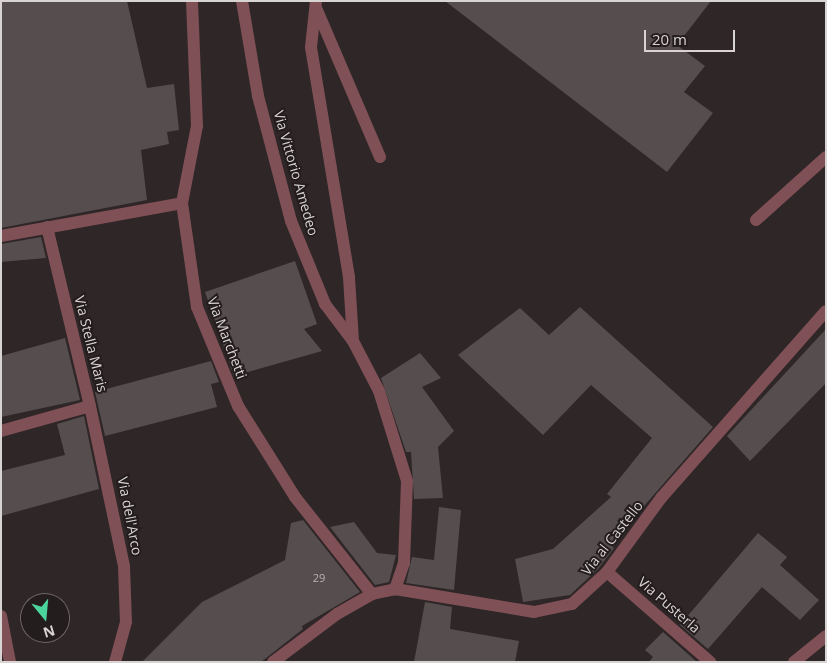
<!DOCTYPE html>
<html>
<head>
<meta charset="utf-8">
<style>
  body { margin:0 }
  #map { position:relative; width:827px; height:663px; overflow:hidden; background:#2e2627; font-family:"Open Sans",sans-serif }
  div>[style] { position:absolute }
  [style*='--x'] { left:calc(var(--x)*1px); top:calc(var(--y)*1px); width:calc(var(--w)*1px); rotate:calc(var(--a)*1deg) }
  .building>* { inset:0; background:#564d4e }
  .pedestrian>* { height:12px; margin:-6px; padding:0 6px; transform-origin:6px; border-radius:6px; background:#7f5055 }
  .minor>* { height:12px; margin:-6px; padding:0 6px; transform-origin:6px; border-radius:6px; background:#7f5055 }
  span { translate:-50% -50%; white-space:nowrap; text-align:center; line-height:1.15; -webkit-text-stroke:4px #241d1d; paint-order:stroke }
  .number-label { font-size:11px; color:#b8b2b2 }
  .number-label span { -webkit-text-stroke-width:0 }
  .street-label { font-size:14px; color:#d9d4d4 }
  .frame { position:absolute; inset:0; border:2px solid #d9d4d4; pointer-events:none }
  .north { position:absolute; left:20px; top:593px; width:50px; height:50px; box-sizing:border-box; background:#241d1d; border:1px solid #6c6666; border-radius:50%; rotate:163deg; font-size:14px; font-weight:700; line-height:20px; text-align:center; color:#d9d4d4 }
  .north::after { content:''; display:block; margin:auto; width:18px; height:22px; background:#4bd49b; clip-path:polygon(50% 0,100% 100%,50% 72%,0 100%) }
  .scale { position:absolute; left:644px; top:30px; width:91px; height:22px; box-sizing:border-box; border:2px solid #d9d4d4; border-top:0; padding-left:6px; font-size:15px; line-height:18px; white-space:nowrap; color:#d9d4d4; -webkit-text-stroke:4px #241d1d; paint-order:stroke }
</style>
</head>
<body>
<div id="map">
  <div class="building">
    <i style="clip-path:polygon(1px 1px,127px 1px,147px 88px,174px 84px,179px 130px,167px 132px,169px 144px,141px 150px,147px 200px,1px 228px)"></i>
    <i style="clip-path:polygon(445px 1px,711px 1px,677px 45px,705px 66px,684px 92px,713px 113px,667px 172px)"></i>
    <i style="clip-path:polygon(41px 237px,46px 258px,1px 262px,1px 244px)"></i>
    <i style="clip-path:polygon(295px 261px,317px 324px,304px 329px,322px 351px,234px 376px,205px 292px)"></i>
    <i style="clip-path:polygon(580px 307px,713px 427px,610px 545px,614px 548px,598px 569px,570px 595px,523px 602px,515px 559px,553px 549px,611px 497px,607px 494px,652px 438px,591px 385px,543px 435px,458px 355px,520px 308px,549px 335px)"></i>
    <i style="clip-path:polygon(826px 329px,826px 383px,750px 461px,727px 436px)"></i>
    <i style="clip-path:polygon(65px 338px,80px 400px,1px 417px,1px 356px)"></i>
    <i style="clip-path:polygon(420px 353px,441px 378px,422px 387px,454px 431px,438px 447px,443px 498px,414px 499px,411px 452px,406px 452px,381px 378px)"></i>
    <i style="clip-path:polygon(211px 361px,219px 382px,211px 384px,217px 407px,105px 436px,95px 392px)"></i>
    <i style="clip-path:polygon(84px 416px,99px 489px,1px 516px,1px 471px,65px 455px,57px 424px)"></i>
    <i style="clip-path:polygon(439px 507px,461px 510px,454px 590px,406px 583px,412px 557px,434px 560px)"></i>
    <i style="clip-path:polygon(303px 520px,360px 592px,302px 626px,303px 629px,261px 662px,142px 662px,202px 602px,285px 560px,291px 523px)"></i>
    <i style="clip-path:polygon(354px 522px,377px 553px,396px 555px,389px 582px,375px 585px,330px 527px)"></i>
    <i style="clip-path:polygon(758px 533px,787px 557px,780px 565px,819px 600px,800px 620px,762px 587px,708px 649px,680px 625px)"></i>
    <i style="clip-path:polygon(425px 602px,452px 607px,450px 629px,519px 641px,515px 662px,414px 662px)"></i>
    <i style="clip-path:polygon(663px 632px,697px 662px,649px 662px,653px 657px,645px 650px)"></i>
  </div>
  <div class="pedestrian">
    <i style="--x:242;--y:1;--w:96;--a:80.4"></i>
    <i style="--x:258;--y:96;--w:129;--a:75.2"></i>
    <i style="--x:291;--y:221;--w:90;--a:67.7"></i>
    <i style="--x:325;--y:304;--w:46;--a:52.9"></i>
    <i style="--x:353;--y:341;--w:64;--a:-93.6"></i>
    <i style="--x:349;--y:277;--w:233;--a:-99.4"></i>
    <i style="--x:311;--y:47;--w:46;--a:-83.8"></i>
    <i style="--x:317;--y:10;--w:160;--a:66.8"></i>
    <i style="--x:182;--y:203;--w:78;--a:-79"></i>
    <i style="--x:197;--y:126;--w:125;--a:-92.3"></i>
    <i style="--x:756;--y:220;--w:94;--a:-42"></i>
  </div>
  <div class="minor">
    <i style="--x:1;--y:236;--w:184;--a:-10.3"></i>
    <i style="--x:182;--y:203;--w:105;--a:81.8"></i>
    <i style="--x:197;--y:307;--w:107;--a:67.5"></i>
    <i style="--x:238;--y:406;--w:107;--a:57.9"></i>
    <i style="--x:295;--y:497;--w:124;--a:51.6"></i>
    <i style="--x:353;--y:341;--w:56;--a:62.5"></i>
    <i style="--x:379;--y:391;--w:94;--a:72.7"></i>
    <i style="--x:407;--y:481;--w:82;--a:92.1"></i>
    <i style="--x:404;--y:563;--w:28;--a:109"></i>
    <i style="--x:90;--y:406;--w:164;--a:78"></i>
    <i style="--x:124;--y:566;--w:56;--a:88"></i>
    <i style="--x:126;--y:622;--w:41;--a:105.4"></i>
    <i style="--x:1;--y:431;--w:92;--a:-15.7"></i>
    <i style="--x:90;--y:406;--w:184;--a:-103.5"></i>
    <i style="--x:607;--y:572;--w:137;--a:41.1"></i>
    <i style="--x:1;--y:616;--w:47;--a:78.9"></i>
    <i style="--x:273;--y:662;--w:80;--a:-36.9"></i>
    <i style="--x:337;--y:614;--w:40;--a:-29.7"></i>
    <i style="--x:372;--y:594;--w:24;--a:-12"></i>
    <i style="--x:395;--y:589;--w:141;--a:9.4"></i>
    <i style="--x:534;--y:612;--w:39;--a:-12"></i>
    <i style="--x:572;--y:604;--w:47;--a:-42.4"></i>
    <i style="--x:607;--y:572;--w:92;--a:-53.9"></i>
    <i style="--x:661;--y:498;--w:249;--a:-48.6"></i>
    <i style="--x:794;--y:662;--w:41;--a:-39.1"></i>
  </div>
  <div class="number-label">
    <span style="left:319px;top:578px">29</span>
  </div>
  <div class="street-label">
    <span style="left:296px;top:173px;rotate:74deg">Via Vittorio Amedeo</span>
    <span style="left:227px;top:338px;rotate:69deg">Via Marchetti</span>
    <span style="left:91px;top:344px;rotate:76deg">Via Stella Maris</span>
    <span style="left:130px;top:516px;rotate:79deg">Via dell'Arco</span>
    <span style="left:612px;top:538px;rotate:-52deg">Via al Castello</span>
    <span style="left:669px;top:605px;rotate:41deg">Via Pusterla</span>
  </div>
  <div class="frame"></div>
  <div class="north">N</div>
  <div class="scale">20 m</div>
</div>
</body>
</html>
